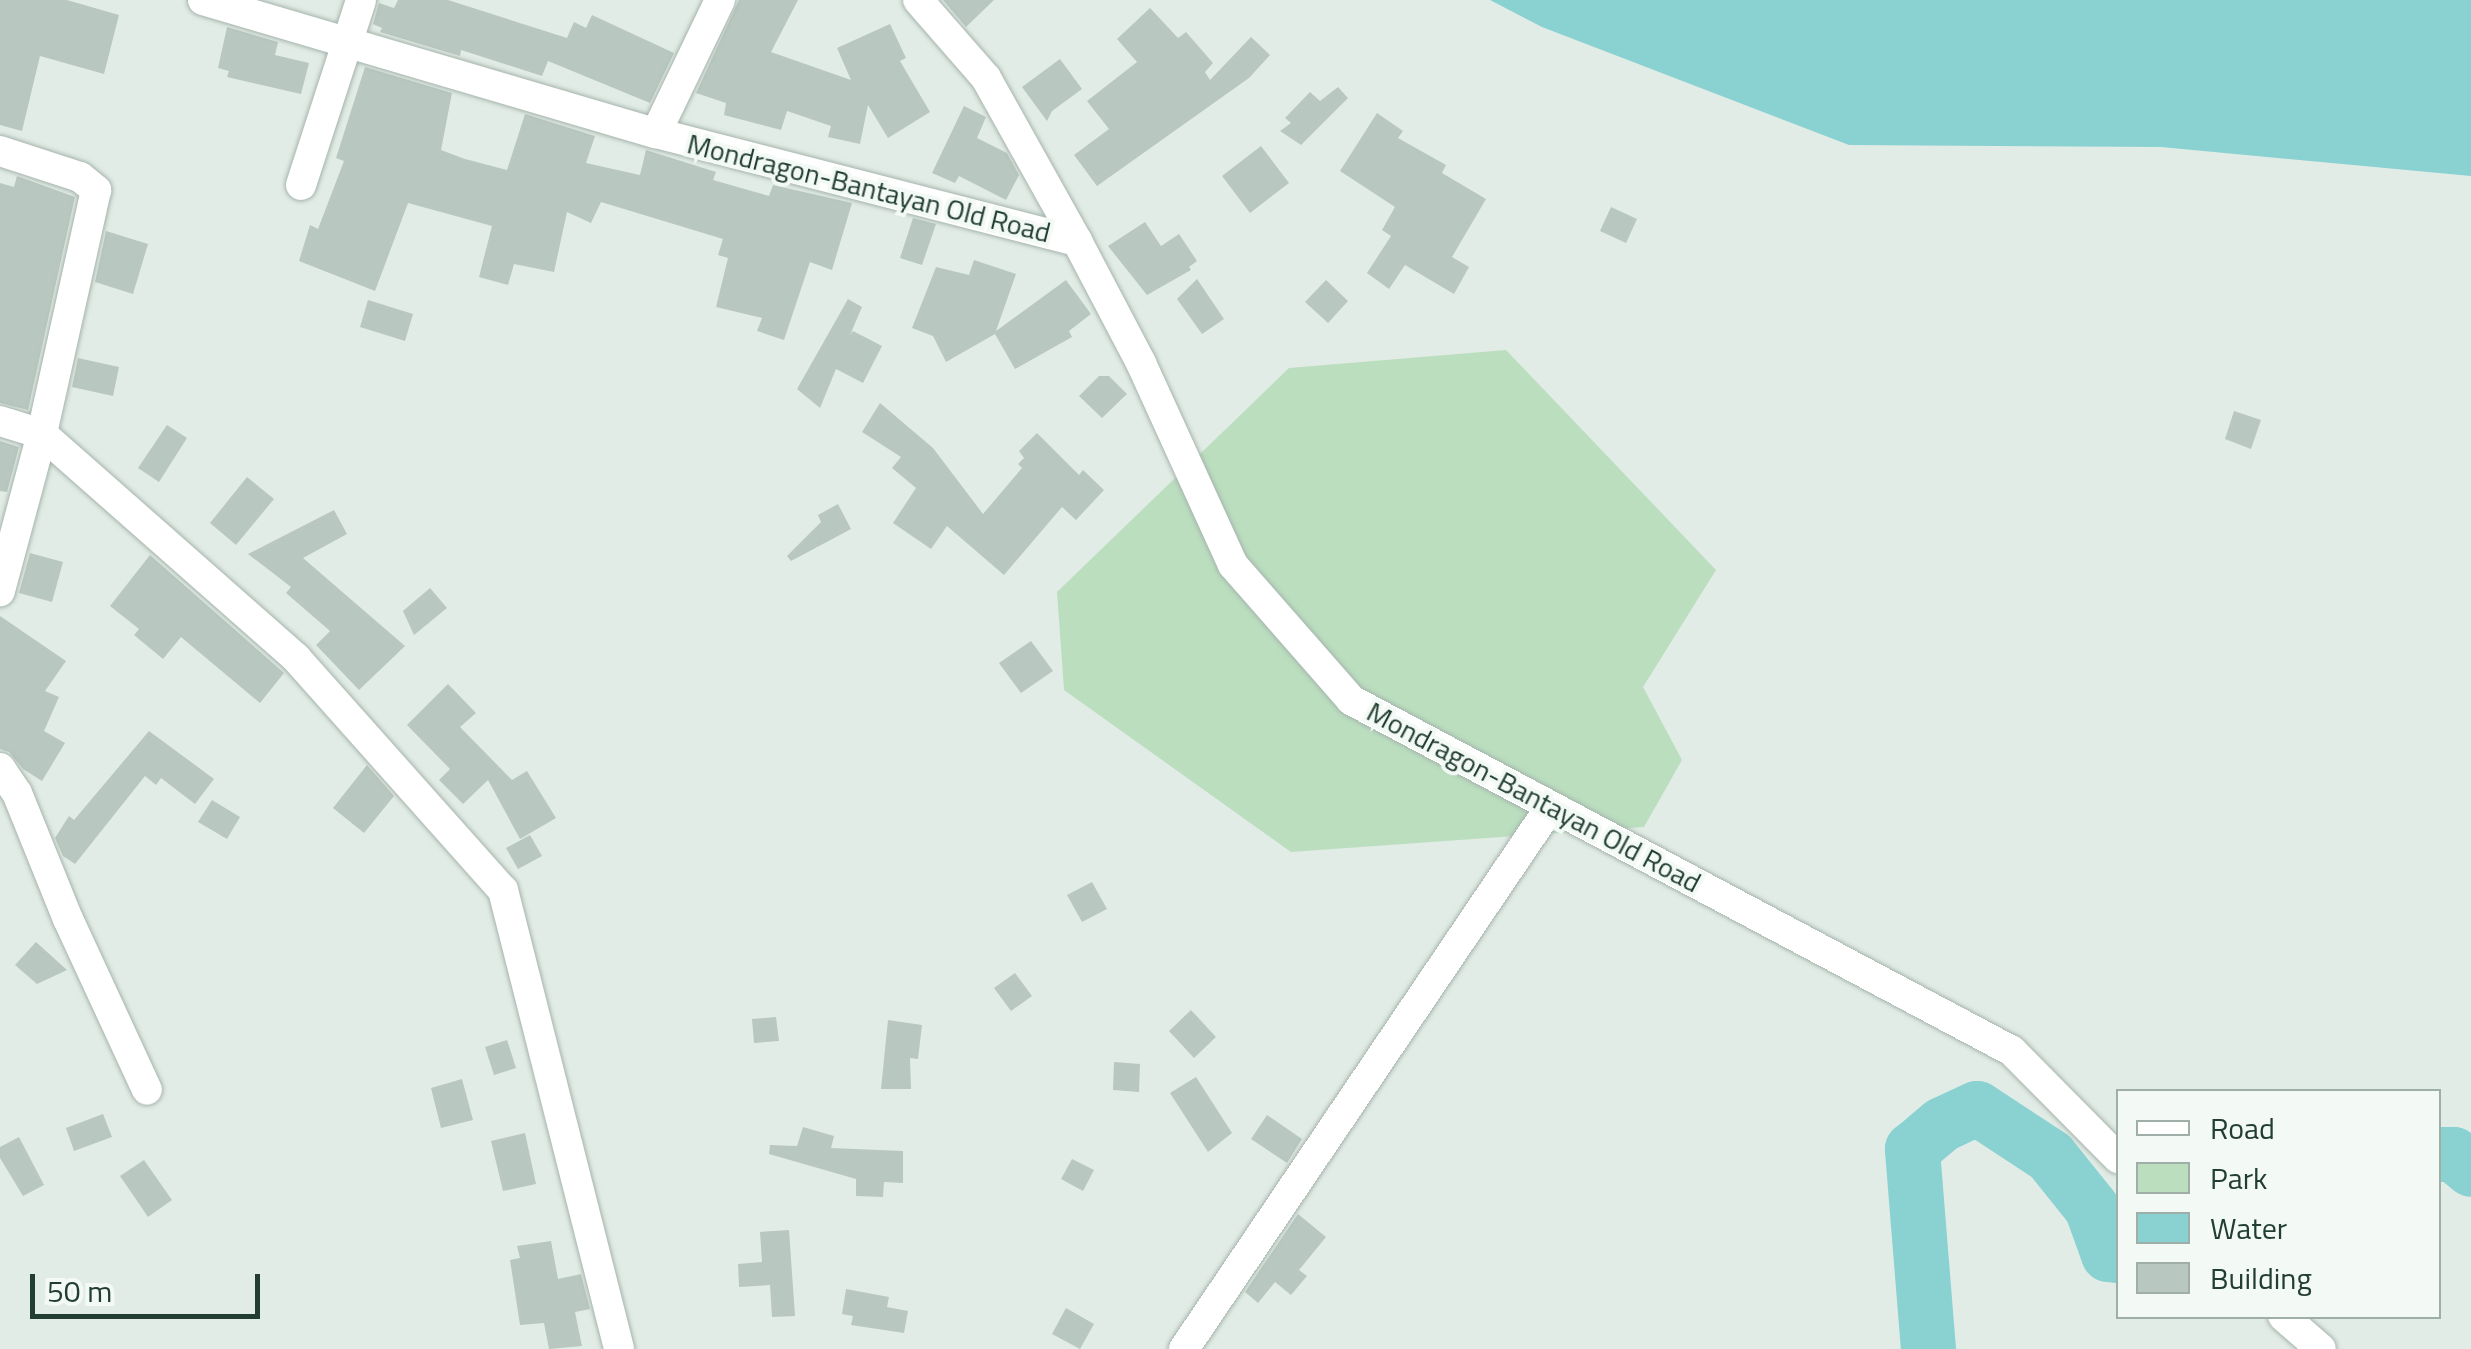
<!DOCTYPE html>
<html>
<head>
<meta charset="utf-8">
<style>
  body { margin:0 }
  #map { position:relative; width:2471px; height:1349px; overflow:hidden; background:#e2ece6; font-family:"Titillium Web",sans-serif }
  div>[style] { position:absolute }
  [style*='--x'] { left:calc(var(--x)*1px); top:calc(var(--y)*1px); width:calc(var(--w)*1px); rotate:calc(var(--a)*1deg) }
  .green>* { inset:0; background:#bbdebf }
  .water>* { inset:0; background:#8ad1d1 }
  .river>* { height:55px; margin:-27.5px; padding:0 27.5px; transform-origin:27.5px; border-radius:27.5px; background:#8ad1d1 }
  .building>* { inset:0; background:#b8c7bf }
  .roads { filter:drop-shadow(0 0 2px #a5b4ac) drop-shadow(0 0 2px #a5b4ac) }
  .minor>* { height:30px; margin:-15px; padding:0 15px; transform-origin:15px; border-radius:15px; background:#fff }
  .tertiary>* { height:30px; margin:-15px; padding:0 15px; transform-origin:15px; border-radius:15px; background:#fff }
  span { translate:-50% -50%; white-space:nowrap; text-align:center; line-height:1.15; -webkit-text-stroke:8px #f3f9f5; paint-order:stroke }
  .street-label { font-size:28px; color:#223e32 }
  .legend { position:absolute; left:2116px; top:1089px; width:325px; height:230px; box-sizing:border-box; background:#f3f9f5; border:2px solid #9faea7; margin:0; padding:12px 18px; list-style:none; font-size:30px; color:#223e32 }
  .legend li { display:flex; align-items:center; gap:20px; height:50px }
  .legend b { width:50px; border:2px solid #9faea7 }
  .scale { position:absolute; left:30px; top:1274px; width:230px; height:45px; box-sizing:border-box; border:5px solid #223e32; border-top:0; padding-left:12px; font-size:30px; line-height:35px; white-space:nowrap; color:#223e32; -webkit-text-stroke:8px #f3f9f5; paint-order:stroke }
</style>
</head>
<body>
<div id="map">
  <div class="green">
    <i style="clip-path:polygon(1506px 350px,1716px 570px,1643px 687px,1682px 760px,1644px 827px,1291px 852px,1064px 690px,1057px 592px,1289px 368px)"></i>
  </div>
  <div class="water">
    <i style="clip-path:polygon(1490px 0,2471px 0,2471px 176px,2161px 147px,1849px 145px,1542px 27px)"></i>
  </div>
  <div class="river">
    <i style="--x:2438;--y:1154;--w:15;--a:0"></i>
    <i style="--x:2453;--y:1154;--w:23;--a:40"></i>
    <i style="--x:1928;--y:1349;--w:201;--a:-94.6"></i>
    <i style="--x:1912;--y:1149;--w:39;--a:-40"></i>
    <i style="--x:1942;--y:1124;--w:38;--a:-25"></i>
    <i style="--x:1977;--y:1108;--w:87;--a:33.3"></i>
    <i style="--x:2050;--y:1156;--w:65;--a:51.2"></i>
    <i style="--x:2091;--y:1207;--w:50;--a:70.1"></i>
    <i style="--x:2108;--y:1254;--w:10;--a:6"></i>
  </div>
  <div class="building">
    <i style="clip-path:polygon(0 0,67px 0,119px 15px,104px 74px,40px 56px,22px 131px,0 125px)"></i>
    <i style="clip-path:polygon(398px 0,448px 0,567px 38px,574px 22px,586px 28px,592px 15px,674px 53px,650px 103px,548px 61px,542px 76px,461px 50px,460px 56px,380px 32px,382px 28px,373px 24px,379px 3px,394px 8px)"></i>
    <i style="clip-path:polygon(739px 0,798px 0,771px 52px,851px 80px,837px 48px,890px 24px,906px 58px,900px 61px,930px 112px,888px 138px,868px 105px,860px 144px,828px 137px,831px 126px,787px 111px,781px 130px,724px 115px,726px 103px,696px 93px)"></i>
    <i style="clip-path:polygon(943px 0,994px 0,966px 27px)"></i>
    <i style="clip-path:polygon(1150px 8px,1178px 38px,1186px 32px,1213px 63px,1205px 72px,1210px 80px,1251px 37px,1270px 55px,1249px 78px,1097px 186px,1074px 155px,1109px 129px,1087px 101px,1137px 62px,1117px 39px)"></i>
    <i style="clip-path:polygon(227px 27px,278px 42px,275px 55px,309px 63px,301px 94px,227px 77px,229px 71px,218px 68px)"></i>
    <i style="clip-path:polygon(1060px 59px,1082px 89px,1052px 111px,1047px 121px,1022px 87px)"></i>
    <i style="clip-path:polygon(365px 67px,452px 93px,441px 150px,465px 159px,507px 170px,525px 114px,595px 136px,586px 163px,640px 175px,646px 150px,716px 172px,713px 180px,769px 196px,773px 185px,852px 203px,832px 270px,810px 262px,784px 340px,757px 331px,762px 318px,716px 307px,728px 258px,718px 255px,723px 239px,601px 202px,591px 223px,567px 212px,554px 272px,514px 264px,508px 285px,479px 277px,492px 226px,408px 203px,375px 291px,299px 261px,310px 225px,318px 229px,344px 161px,336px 158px)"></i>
    <i style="clip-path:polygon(1338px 87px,1348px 98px,1301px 145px,1280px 131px,1291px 123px,1285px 118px,1310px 92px,1320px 101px)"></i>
    <i style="clip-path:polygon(964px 106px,986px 117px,977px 138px,1007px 153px,1019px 175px,1006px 200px,959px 176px,955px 183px,932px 173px)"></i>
    <i style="clip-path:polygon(1377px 113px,1403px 131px,1398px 138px,1446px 165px,1442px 173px,1486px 199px,1452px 257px,1469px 267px,1454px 294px,1405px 265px,1389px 289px,1367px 273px,1391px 236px,1382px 230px,1395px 207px,1340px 171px)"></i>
    <i style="clip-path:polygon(1261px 146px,1289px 183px,1250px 213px,1222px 176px)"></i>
    <i style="clip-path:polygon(17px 176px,75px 197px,28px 410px,0 403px,0 183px,14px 187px)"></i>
    <i style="clip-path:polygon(1611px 207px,1637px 219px,1626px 243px,1600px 231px)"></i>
    <i style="clip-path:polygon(913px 218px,936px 224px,922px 265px,900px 258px)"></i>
    <i style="clip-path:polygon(1145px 222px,1161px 246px,1179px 234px,1197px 261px,1189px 267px,1191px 270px,1147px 295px,1108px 246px)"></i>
    <i style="clip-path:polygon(106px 231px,148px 244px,133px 294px,95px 282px)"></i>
    <i style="clip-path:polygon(974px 260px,1016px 274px,996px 331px,1066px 280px,1091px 314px,1069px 331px,1072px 337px,1015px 369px,995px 334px,946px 362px,933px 336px,912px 328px,936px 267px,969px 275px)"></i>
    <i style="clip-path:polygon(1197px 279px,1224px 319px,1202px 334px,1177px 299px)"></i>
    <i style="clip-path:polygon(1326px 280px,1348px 301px,1328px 323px,1305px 302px)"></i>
    <i style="clip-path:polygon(848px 299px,862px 307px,850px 335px,853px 331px,882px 346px,863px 383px,836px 369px,820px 408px,797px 389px)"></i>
    <i style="clip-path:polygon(368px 300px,413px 314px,405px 341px,360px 327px)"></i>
    <i style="clip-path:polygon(78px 358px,119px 367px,113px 396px,72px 387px)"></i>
    <i style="clip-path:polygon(1099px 376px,1109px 376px,1127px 394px,1102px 418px,1079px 396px)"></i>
    <i style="clip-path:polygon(880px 403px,933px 448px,983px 514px,1022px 468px,1018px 464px,1024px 458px,1019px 451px,1037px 433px,1079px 475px,1083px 470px,1104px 490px,1076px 520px,1062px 507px,1004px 575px,947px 526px,931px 549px,893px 523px,916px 488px,892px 468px,901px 457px,862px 432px)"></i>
    <i style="clip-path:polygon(2234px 411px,2261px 420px,2251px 449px,2225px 439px)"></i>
    <i style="clip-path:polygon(167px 425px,187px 438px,159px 482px,138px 468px)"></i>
    <i style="clip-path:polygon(0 441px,19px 447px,7px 492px,0 491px)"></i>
    <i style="clip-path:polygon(247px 477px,274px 499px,236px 545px,210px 523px)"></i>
    <i style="clip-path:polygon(838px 504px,851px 529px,791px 561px,787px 556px,821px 522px,818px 515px)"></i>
    <i style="clip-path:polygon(334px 510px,347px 534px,303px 558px,405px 646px,359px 690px,316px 645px,330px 631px,286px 593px,291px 587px,248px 554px)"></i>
    <i style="clip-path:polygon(30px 553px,63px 562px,52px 602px,19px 593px)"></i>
    <i style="clip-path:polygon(150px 555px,284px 673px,260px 703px,181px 637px,163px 659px,134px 635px,139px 629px,110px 606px)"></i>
    <i style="clip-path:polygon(430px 588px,447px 608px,414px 635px,403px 611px)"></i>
    <i style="clip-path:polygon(0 616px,66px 661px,45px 691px,59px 697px,44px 731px,65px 743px,42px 781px,23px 769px,9px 752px,0 749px)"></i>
    <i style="clip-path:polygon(1031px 641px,1053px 671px,1021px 693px,999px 663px)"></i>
    <i style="clip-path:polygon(448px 684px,476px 713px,460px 727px,512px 780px,527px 771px,556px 818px,520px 839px,488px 780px,463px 804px,439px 780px,450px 769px,407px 725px)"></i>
    <i style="clip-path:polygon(149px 731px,214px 779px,195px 804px,161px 778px,156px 785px,145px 776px,75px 864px,63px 856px,55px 838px,69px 816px,74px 820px)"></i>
    <i style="clip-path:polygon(367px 765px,394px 796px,364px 833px,333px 808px)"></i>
    <i style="clip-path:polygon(212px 800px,240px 817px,227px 839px,198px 822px)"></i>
    <i style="clip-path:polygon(530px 835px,542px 856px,518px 869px,506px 848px)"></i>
    <i style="clip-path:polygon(1092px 882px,1107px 909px,1082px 922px,1067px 895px)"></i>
    <i style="clip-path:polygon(36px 942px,67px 970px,37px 984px,15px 965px)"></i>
    <i style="clip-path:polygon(1015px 973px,1032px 996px,1011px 1011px,994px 988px)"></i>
    <i style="clip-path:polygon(1191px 1010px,1216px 1037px,1194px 1058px,1169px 1031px)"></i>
    <i style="clip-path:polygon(776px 1017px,779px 1041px,754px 1043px,752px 1019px)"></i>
    <i style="clip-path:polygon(888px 1020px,922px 1025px,918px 1059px,910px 1058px,911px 1089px,881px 1089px)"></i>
    <i style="clip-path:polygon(507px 1040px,516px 1068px,494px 1075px,485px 1047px)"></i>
    <i style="clip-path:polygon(1114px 1062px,1140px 1064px,1139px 1092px,1113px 1090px)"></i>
    <i style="clip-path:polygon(1196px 1077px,1232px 1133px,1208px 1152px,1170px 1093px)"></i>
    <i style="clip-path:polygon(462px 1079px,473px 1120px,441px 1128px,431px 1088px)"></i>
    <i style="clip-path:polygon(103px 1114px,112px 1137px,74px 1151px,66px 1128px)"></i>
    <i style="clip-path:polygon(1267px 1115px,1302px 1139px,1287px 1163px,1251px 1139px)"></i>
    <i style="clip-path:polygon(803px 1127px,834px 1136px,831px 1148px,903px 1151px,903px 1183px,884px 1182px,883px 1197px,856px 1196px,856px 1179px,769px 1154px,770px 1145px,797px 1146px)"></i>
    <i style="clip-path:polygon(525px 1133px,536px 1184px,503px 1191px,491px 1141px)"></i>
    <i style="clip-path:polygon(19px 1137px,44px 1185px,23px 1196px,0 1158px,0 1147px)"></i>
    <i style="clip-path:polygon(1072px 1159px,1094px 1170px,1083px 1191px,1061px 1179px)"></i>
    <i style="clip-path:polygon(144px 1160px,172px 1200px,148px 1217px,120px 1176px)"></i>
    <i style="clip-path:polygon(1298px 1214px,1326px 1237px,1299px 1270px,1307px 1276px,1291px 1295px,1275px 1282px,1258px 1303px,1245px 1292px)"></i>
    <i style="clip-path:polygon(789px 1230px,795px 1316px,772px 1317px,770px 1285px,739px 1287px,738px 1264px,762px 1262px,760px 1232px)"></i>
    <i style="clip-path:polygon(551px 1241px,558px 1279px,581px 1274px,590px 1309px,575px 1312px,582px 1346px,549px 1349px,544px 1323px,520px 1325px,510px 1260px,520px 1258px,517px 1246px)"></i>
    <i style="clip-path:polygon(846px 1289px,889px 1297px,887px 1307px,908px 1311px,904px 1333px,851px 1325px,853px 1316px,842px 1314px)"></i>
    <i style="clip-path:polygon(1066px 1308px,1094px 1324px,1080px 1349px,1052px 1334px)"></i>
  </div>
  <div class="roads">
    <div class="minor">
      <i style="--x:918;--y:0;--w:103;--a:48.9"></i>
      <i style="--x:986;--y:78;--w:187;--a:60.8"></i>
      <i style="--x:656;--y:133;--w:148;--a:-64.3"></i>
      <i style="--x:0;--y:151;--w:84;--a:18"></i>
      <i style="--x:80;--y:177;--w:21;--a:39"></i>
      <i style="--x:96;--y:190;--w:250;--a:102.5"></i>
      <i style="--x:42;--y:434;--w:163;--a:105"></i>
      <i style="--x:301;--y:185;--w:194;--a:-72"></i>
      <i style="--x:0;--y:421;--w:44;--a:17.2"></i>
      <i style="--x:42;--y:434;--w:339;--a:41.4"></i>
      <i style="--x:296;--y:658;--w:311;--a:48.3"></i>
      <i style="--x:503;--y:890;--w:473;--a:75.8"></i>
      <i style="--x:0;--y:768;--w:30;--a:56"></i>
      <i style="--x:17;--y:793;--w:136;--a:68"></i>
      <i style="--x:68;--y:919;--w:188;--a:65.2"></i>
      <i style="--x:1184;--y:1349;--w:652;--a:-55.94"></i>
    </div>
    <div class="tertiary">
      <i style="--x:203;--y:0;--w:472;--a:16.4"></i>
      <i style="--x:656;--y:133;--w:435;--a:14.4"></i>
      <i style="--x:1077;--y:241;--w:138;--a:62.3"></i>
      <i style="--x:1141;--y:363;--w:222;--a:65.5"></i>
      <i style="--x:1233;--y:565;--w:179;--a:48.8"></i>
      <i style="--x:1351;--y:700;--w:748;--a:27.97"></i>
      <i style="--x:2012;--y:1051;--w:151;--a:45.3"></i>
      <i style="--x:2283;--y:1316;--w:50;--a:41"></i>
    </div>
  </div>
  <div class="street-label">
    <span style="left:869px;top:188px;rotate:14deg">Mondragon-Bantayan Old Road</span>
    <span style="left:1534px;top:797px;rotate:28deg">Mondragon-Bantayan Old Road</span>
  </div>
  <ul class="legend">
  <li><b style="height:12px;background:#fff"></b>Road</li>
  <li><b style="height:28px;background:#bbdebf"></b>Park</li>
  <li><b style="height:28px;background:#8ad1d1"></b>Water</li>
  <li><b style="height:28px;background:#b8c7bf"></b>Building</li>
  </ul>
  <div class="scale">50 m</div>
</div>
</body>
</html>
